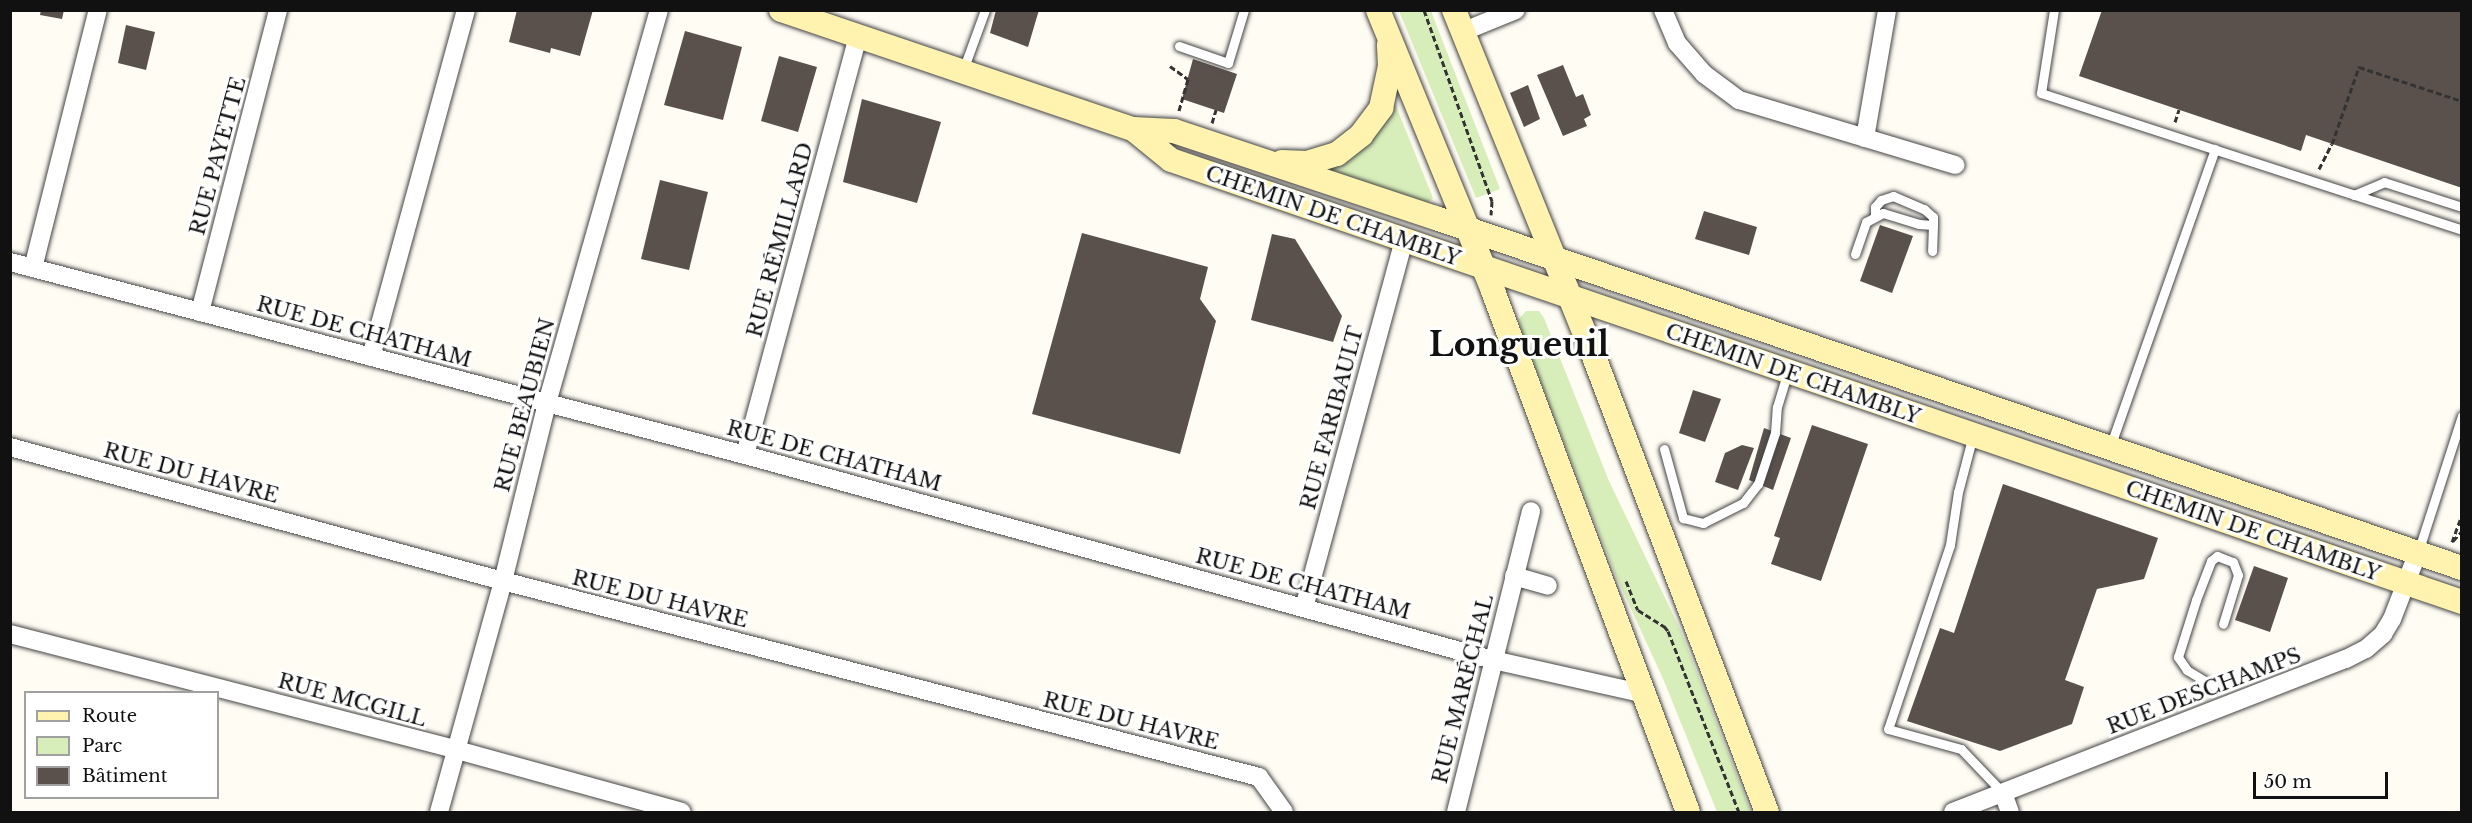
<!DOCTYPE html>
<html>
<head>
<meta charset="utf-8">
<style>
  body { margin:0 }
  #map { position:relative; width:2472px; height:823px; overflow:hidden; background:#fffcf4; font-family:"Libre Baskerville",serif }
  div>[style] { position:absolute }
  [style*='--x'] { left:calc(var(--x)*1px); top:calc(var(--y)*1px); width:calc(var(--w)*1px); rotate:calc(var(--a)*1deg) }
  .green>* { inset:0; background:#d7eeba }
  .building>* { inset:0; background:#5a514c }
  .path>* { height:3px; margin-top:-1.5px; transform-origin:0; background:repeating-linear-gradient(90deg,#333 0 6px,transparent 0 9px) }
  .roads { filter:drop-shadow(0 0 2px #444) drop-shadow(0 0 2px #444) }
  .lane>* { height:9px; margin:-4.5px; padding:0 4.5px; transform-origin:4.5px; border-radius:4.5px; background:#fff }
  .street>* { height:18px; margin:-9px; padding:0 9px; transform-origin:9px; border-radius:9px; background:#fff }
  .secondary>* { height:24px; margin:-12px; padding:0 12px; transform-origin:12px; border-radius:12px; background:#fff3af }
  span { translate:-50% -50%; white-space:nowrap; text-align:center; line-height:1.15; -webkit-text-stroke:6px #fff; paint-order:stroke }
  .street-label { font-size:21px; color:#111 }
  .town-label { font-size:33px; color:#111; font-weight:700 }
  .frame { position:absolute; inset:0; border:12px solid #111; pointer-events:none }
  .legend { position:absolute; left:24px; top:691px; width:195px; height:108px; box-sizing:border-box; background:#fff; border:2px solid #a0a0a0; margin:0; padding:8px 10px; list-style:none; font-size:18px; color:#111 }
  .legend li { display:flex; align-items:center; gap:12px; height:30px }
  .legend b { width:30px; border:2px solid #a0a0a0 }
  .scale { position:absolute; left:2253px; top:772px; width:135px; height:27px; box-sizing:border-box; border:3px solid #111; border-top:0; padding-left:8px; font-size:18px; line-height:21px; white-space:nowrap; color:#111; -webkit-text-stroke:4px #fff; paint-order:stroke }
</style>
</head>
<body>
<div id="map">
  <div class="green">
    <i style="clip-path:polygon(1399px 11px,1431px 11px,1500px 189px,1476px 198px)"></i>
    <i style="clip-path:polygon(1390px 104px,1396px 106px,1433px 198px,1427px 204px,1317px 170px)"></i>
    <i style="clip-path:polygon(1526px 311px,1539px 311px,1544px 318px,1609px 481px,1681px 631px,1751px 812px,1717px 812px,1664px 681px,1615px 574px,1521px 330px,1519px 319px)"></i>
  </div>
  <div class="building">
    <i style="clip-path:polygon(41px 10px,64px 10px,62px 19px,40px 15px)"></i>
    <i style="clip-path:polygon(517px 10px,593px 10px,580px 56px,551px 48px,550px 53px,509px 42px)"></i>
    <i style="clip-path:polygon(996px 10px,1039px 10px,1028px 47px,990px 33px)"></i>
    <i style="clip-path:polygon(2102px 10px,2462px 10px,2462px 188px,2306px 135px,2301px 151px,2079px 76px)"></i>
    <i style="clip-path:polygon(126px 25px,155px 32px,146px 70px,118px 63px)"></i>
    <i style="clip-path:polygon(685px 31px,742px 47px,723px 120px,664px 105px)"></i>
    <i style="clip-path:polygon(779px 56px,817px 67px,798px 132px,761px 121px)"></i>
    <i style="clip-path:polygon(1193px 59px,1237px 74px,1224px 113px,1182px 99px)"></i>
    <i style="clip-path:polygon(1563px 65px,1576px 97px,1583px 94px,1591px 115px,1584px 119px,1587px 126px,1563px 136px,1537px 75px)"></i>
    <i style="clip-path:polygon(1528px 85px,1540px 119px,1524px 127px,1510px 93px)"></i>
    <i style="clip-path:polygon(862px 99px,941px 122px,917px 203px,843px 182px)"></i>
    <i style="clip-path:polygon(660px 180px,708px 192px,689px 270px,641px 259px)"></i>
    <i style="clip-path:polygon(1704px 211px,1757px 227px,1749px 255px,1695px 239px)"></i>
    <i style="clip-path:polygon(1880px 225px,1913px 236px,1892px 293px,1860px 281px)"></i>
    <i style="clip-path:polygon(1082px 233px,1208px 267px,1200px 299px,1216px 321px,1180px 454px,1032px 414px)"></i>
    <i style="clip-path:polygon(1272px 234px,1295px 239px,1342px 316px,1333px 342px,1251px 320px)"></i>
    <i style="clip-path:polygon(1693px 390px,1721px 399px,1705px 442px,1679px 433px)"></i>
    <i style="clip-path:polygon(1812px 425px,1868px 444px,1821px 581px,1771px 564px,1780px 538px,1774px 536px)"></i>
    <i style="clip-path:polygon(1764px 428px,1791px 438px,1773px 490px,1749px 480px)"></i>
    <i style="clip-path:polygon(1742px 445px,1754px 448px,1738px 490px,1715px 482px,1725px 453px)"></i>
    <i style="clip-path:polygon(2003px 484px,2158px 538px,2144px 579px,2097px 589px,2065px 680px,2084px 687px,2072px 724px,2000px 751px,1907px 721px,1940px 628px,1954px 633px)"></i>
    <i style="clip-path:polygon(2254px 566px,2288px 578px,2270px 632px,2235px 620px)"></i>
  </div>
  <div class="path">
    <i style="--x:1424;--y:10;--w:203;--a:70.4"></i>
    <i style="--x:1492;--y:201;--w:14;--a:94"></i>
    <i style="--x:1170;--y:66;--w:22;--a:36"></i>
    <i style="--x:1188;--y:79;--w:33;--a:106"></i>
    <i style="--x:2175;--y:122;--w:13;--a:-72"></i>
    <i style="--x:1212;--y:123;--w:14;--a:-73"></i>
    <i style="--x:2319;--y:169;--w:28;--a:-63"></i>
    <i style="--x:2332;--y:144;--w:82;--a:-70.7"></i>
    <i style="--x:2359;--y:67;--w:108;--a:18.3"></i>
    <i style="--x:2453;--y:541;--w:13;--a:-48"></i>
    <i style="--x:2452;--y:542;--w:29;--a:-70"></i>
    <i style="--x:1626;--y:581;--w:31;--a:68"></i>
    <i style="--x:1638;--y:610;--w:31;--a:32"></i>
    <i style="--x:1664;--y:626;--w:6;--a:51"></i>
    <i style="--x:1668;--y:631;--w:194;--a:68.6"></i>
  </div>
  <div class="roads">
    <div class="lane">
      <i style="--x:2054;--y:10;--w:84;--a:98.9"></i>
      <i style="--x:2041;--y:93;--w:443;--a:18"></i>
      <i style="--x:1179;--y:46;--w:52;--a:19.1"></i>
      <i style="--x:1228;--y:63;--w:55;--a:-73.2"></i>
      <i style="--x:963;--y:70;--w:64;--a:-69.9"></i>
      <i style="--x:2354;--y:195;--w:33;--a:-23"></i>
      <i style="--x:2384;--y:182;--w:82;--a:17.8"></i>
      <i style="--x:1875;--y:216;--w:9;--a:-90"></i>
      <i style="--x:1875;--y:207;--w:9;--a:-49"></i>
      <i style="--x:1881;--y:200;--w:13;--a:-18"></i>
      <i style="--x:1893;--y:196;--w:34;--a:23"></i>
      <i style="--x:1924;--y:209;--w:12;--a:42"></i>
      <i style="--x:1933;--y:217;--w:8;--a:90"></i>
      <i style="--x:1855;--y:254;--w:34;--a:-71"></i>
      <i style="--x:1866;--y:222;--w:19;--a:-28"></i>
      <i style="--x:1883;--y:213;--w:38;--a:17"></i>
      <i style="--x:1919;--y:224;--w:14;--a:4"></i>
      <i style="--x:1933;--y:225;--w:26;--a:92"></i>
      <i style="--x:1973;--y:435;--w:59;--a:104.7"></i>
      <i style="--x:1958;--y:492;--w:54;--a:98.6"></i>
      <i style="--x:1950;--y:545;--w:194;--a:108.6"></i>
      <i style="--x:1888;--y:729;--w:76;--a:15.3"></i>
      <i style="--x:1961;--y:749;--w:61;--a:46.3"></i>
      <i style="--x:2110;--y:447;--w:316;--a:-70.6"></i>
      <i style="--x:1664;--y:449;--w:72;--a:74.6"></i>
      <i style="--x:1683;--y:518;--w:21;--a:14"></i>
      <i style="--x:1703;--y:523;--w:45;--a:-26.6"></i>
      <i style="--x:1743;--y:503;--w:24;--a:-52"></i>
      <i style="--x:1758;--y:484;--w:54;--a:-71.6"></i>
      <i style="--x:1775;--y:433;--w:26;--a:-86"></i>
      <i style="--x:1777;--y:407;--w:37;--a:-73"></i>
      <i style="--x:2418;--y:552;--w:143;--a:-72.1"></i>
      <i style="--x:2215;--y:687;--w:33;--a:-149"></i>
      <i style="--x:2187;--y:670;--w:16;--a:-125"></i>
      <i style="--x:2178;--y:657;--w:60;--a:-72.5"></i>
      <i style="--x:2196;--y:600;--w:42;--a:-69"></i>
      <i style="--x:2211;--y:561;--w:8;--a:-40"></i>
      <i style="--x:2217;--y:556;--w:17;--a:21"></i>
      <i style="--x:2233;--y:562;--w:14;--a:69"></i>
      <i style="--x:2238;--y:575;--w:51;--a:107"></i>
    </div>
    <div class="street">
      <i style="--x:1663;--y:10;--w:36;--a:67"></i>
      <i style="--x:1677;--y:43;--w:41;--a:48.9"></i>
      <i style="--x:1704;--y:74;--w:44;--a:36.6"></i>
      <i style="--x:1739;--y:100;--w:226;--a:16.7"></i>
      <i style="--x:1462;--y:32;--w:58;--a:-22.2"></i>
      <i style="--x:1865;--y:138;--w:130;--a:-80.2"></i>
      <i style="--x:10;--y:262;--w:760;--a:14.71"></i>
      <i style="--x:745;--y:455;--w:776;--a:15.33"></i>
      <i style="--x:1493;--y:660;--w:156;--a:12.6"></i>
      <i style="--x:33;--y:268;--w:266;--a:-75.9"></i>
      <i style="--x:200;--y:312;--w:312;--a:-75.5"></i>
      <i style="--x:371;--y:357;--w:360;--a:-74.7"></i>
      <i style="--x:10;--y:447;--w:511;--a:15.21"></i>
      <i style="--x:503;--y:581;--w:781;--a:14.53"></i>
      <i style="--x:1259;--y:777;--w:43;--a:54.5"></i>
      <i style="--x:745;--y:455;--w:433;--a:-74.9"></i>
      <i style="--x:1514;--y:576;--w:35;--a:16"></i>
      <i style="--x:1304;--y:608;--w:380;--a:-74.8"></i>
      <i style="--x:10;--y:634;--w:462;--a:14.5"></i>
      <i style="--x:457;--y:750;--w:233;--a:15.4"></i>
      <i style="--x:2003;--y:793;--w:20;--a:70"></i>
      <i style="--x:439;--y:812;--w:240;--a:-74.5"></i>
      <i style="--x:503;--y:581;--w:183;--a:-76.1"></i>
      <i style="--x:547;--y:403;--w:409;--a:-74.1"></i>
      <i style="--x:1456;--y:812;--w:310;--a:-76"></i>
      <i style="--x:1953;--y:812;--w:422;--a:-21.3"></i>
      <i style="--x:2346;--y:659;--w:22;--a:-27"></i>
      <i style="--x:2366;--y:649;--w:23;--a:-41"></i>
      <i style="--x:2383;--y:634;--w:17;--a:-59"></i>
      <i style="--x:2392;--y:619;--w:72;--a:-68.8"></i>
    </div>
    <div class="secondary">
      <i style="--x:781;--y:10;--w:372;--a:18.7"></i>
      <i style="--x:1133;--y:129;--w:41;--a:2.8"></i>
      <i style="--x:1174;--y:131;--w:276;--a:18.4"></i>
      <i style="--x:1436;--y:218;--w:1084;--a:18.84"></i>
      <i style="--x:1378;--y:10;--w:304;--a:67.7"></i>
      <i style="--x:1493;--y:291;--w:556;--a:69.48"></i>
      <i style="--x:1454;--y:10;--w:366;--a:68"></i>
      <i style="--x:1591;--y:349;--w:495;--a:69.2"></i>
      <i style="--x:1133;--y:129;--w:49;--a:39.2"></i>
      <i style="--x:1171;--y:160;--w:1365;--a:18.9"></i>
      <i style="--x:1282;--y:162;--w:25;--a:2"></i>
      <i style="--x:1307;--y:163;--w:31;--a:-17"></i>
      <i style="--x:1337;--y:154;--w:31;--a:-38"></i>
      <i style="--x:1361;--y:135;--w:34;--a:-53"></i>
      <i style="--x:1381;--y:108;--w:43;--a:-77.9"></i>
      <i style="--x:1390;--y:66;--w:21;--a:-93"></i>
    </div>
  </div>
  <div class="street-label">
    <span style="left:218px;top:156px;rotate:-75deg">RUE PAYETTE</span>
    <span style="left:1333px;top:216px;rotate:19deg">CHEMIN DE CHAMBLY</span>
    <span style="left:780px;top:240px;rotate:-75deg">RUE RÉMILLARD</span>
    <span style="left:364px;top:332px;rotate:15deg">RUE DE CHATHAM</span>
    <span style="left:1793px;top:374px;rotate:19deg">CHEMIN DE CHAMBLY</span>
    <span style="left:525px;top:405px;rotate:-75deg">RUE BEAUBIEN</span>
    <span style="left:1332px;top:418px;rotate:-75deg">RUE FARIBAULT</span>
    <span style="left:834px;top:456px;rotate:15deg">RUE DE CHATHAM</span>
    <span style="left:191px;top:473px;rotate:15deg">RUE DU HAVRE</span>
    <span style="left:2253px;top:531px;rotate:19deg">CHEMIN DE CHAMBLY</span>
    <span style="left:1303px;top:584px;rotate:15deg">RUE DE CHATHAM</span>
    <span style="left:660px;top:599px;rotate:14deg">RUE DU HAVRE</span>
    <span style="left:1463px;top:689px;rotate:-76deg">RUE MARÉCHAL</span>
    <span style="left:2204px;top:691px;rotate:-21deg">RUE DESCHAMPS</span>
    <span style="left:352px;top:700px;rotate:15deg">RUE MCGILL</span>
    <span style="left:1131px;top:721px;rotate:14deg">RUE DU HAVRE</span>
  </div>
  <div class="town-label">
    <span style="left:1519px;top:345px">Longueuil</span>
  </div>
  <div class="frame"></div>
  <ul class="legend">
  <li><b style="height:8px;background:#fff3af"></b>Route</li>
  <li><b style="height:16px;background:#d7eeba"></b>Parc</li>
  <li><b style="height:16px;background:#5a514c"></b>Bâtiment</li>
  </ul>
  <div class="scale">50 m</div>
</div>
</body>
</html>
